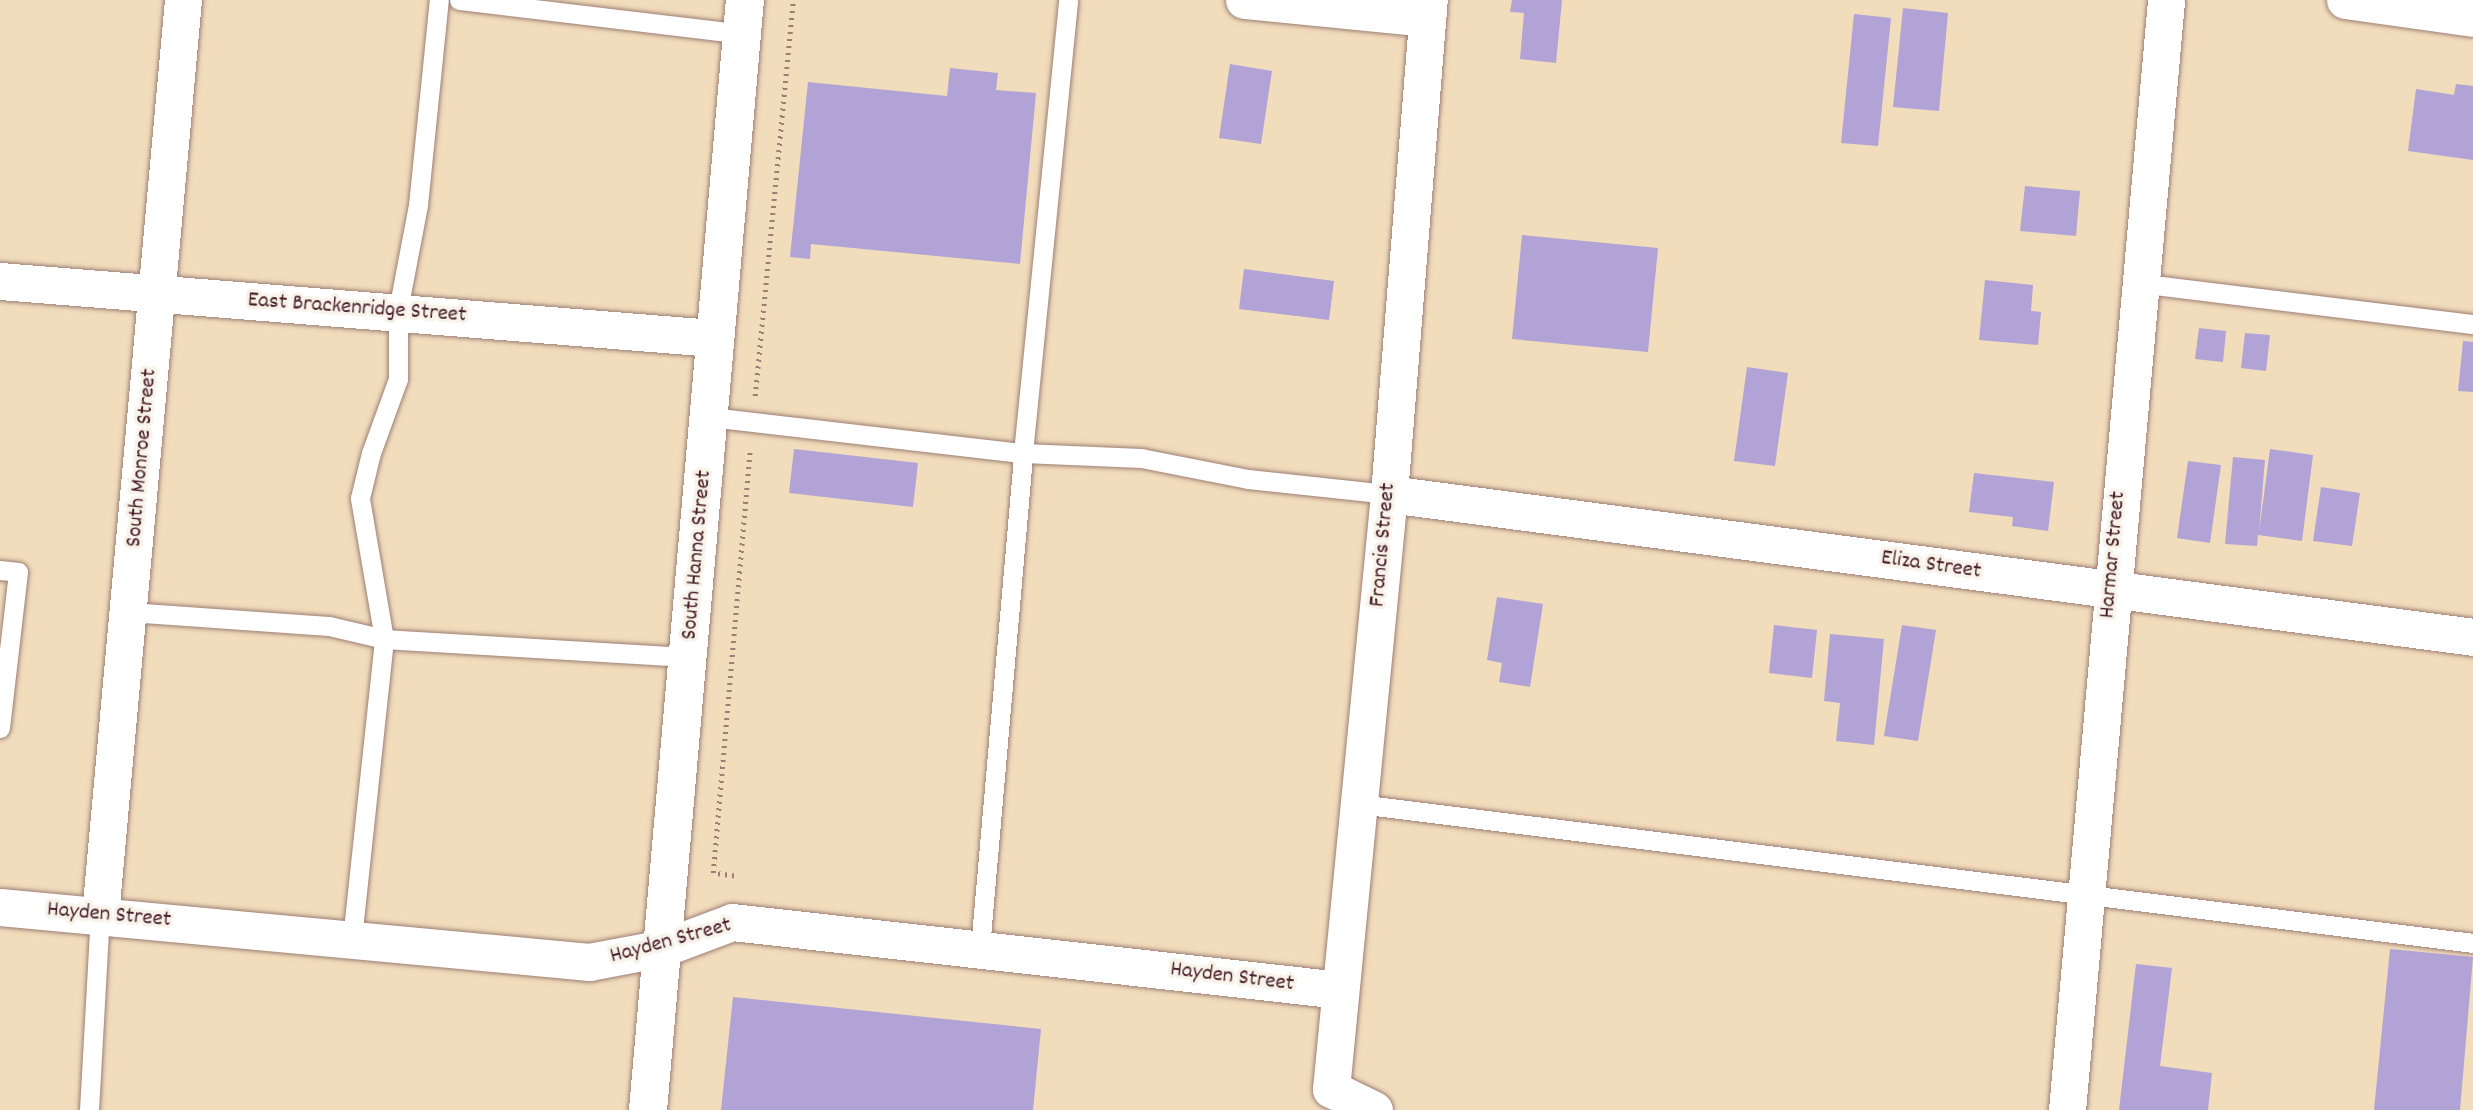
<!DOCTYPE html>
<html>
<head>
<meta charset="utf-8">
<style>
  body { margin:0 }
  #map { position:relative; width:2473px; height:1110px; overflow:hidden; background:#f1dcbc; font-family:Dekko,sans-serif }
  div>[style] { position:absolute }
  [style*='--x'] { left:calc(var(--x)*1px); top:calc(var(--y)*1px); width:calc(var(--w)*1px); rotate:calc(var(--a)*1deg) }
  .building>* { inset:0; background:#b1a3d6 }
  .path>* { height:4.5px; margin-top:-2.25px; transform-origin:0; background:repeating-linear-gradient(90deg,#9e7e74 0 2px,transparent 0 7px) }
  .roads { filter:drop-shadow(0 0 2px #9e7e74) drop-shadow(0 0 2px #9e7e74) }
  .lane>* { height:19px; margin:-9.5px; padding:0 9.5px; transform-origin:9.5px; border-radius:9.5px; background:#fff }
  .street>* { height:37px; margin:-18.5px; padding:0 18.5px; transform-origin:18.5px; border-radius:18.5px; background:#fff }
  .secondary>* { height:38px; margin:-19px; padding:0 19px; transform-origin:19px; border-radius:19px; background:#fff }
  span { translate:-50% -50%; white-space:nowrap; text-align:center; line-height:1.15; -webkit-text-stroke:7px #f7f3e8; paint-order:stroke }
  .street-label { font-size:23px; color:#4a1f2b }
</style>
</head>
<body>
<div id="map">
  <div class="building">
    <i style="clip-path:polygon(1512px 0,1562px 0,1556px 63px,1520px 59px,1524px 13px,1510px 12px)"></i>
    <i style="clip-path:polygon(1903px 8px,1948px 13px,1939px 111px,1893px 107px)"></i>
    <i style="clip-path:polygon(1854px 14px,1891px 18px,1878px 146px,1841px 143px)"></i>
    <i style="clip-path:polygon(1230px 64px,1272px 71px,1261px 144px,1219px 138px)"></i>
    <i style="clip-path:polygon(950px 68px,998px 73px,996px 90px,1036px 93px,1020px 264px,811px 244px,810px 259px,790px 257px,808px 82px,947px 96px)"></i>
    <i style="clip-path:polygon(2456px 84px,2473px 86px,2473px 160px,2408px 151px,2416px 89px,2454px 95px)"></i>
    <i style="clip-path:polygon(2025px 186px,2080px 191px,2076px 236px,2020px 231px)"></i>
    <i style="clip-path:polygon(1522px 235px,1658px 248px,1648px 352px,1512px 339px)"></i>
    <i style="clip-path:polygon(1244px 269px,1334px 281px,1329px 320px,1239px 309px)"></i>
    <i style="clip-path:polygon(1985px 280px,2033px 285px,2031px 311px,2041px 312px,2038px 345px,1979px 340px)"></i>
    <i style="clip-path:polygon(2199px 328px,2226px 331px,2223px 362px,2195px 359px)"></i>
    <i style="clip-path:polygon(2245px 333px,2270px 335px,2266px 371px,2241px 368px)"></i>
    <i style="clip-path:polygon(2463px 341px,2473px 342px,2473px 392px,2458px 391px)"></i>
    <i style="clip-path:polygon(1747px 367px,1788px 373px,1775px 466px,1734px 461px)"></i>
    <i style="clip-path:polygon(794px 449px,918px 463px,913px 507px,789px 493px)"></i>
    <i style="clip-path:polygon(2270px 449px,2313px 455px,2302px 541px,2258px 535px,2257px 546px,2225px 544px,2233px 457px,2265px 460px,2259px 532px)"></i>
    <i style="clip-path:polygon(2188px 461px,2221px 465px,2210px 543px,2177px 538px)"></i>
    <i style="clip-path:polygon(1974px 473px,2054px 482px,2048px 531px,2012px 526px,2013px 517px,1969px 512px)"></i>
    <i style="clip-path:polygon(2321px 487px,2360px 493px,2352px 546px,2313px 541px)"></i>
    <i style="clip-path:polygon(1497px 597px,1543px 604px,1530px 687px,1499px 682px,1502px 663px,1487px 660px)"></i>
    <i style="clip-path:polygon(1774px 625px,1817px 630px,1812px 678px,1769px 673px)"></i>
    <i style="clip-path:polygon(1902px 625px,1936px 630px,1918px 741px,1884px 736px)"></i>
    <i style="clip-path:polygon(1830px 634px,1884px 639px,1874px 745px,1836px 741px,1840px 703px,1824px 701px)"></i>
    <i style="clip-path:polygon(2390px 949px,2473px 957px,2460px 1110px,2374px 1110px)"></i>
    <i style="clip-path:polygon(2136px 964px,2172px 968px,2160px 1066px,2212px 1073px,2208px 1110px,2119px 1110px)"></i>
    <i style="clip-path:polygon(733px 997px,1041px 1029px,1033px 1110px,721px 1110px)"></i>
  </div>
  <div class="path">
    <i style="--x:755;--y:396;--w:398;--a:-84.5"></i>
    <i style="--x:734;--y:876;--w:21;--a:-172"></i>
    <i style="--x:713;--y:873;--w:425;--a:-85"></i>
  </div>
  <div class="roads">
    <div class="lane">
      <i style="--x:459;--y:0;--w:286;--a:6.8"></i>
      <i style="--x:2138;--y:283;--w:337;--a:7"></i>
      <i style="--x:710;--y:417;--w:315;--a:6.6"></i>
      <i style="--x:1023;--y:453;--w:118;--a:2.4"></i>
      <i style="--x:1141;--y:458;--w:109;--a:11.1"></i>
      <i style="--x:1248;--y:479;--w:142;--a:6.1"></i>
      <i style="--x:0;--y:570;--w:18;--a:6"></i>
      <i style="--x:18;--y:572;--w:157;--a:96.6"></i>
      <i style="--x:129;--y:612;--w:200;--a:4"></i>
      <i style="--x:329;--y:626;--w:57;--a:13.3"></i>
      <i style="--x:384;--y:639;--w:306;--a:3.4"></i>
      <i style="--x:1359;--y:804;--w:1123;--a:7.11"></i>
      <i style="--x:352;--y:939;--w:302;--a:-83.9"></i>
      <i style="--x:384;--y:639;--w:143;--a:-99.7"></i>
      <i style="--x:360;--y:498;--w:46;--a:-76.3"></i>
      <i style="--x:371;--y:453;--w:79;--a:-70"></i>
      <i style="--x:398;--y:379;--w:69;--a:-90"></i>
      <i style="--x:398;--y:310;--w:107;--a:-79.2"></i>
      <i style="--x:418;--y:205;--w:206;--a:-84.2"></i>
      <i style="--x:980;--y:948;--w:497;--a:-85"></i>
      <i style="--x:1023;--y:453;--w:455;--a:-84.3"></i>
      <i style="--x:89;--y:1110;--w:195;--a:-86.8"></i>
    </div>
    <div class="street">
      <i style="--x:1244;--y:0;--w:184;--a:5.6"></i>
      <i style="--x:2345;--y:0;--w:129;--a:8"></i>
      <i style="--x:0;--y:281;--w:715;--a:4.57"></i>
      <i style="--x:1389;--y:494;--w:1093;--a:7.51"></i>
      <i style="--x:0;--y:907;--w:592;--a:5.33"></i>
      <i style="--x:589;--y:962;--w:75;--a:-10.7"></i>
      <i style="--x:663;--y:948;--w:74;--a:-20.6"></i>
      <i style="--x:732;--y:922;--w:612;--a:6.38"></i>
      <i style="--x:100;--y:915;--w:919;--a:-84.82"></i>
      <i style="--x:1374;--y:1110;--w:48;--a:-154"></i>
      <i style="--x:1331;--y:1089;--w:598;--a:-84.43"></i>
      <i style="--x:1389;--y:494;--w:496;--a:-85.4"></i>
      <i style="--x:2067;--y:1110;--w:1114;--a:-84.9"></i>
    </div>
    <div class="secondary">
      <i style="--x:648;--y:1110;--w:1114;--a:-85.01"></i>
    </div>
  </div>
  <div class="street-label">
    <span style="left:357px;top:309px;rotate:4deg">East Brackenridge Street</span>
    <span style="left:143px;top:458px;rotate:-85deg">South Monroe Street</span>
    <span style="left:1384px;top:545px;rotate:-85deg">Francis Street</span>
    <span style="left:698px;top:555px;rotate:-85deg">South Hanna Street</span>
    <span style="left:2114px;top:555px;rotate:-85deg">Harmar Street</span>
    <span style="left:1931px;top:566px;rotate:8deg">Eliza Street</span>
    <span style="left:109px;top:916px;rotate:5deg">Hayden Street</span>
    <span style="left:671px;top:942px;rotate:-15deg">Hayden Street</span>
    <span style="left:1232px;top:978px;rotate:7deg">Hayden Street</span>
  </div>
</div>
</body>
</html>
